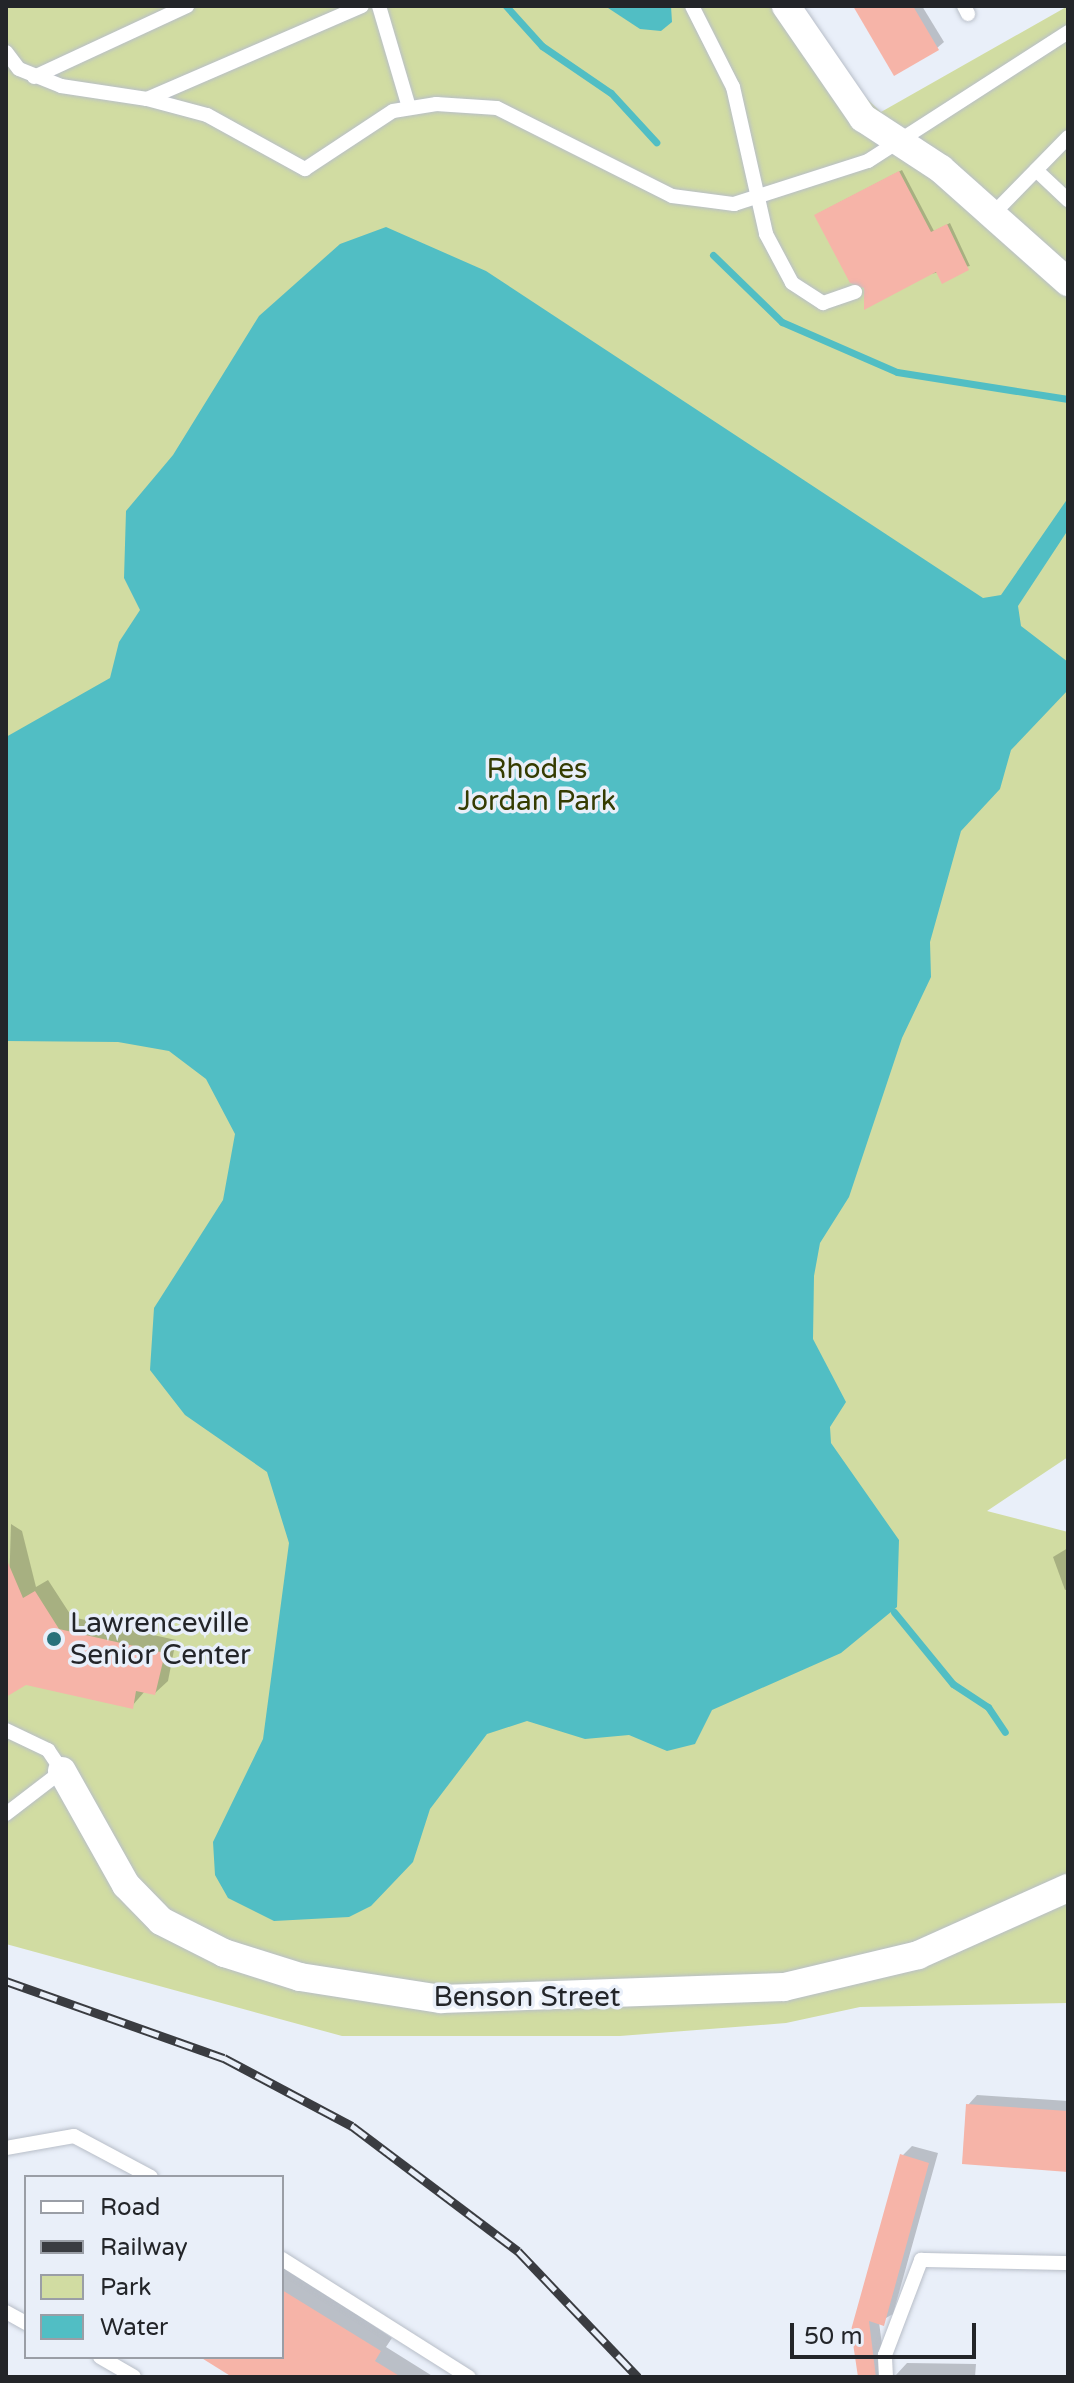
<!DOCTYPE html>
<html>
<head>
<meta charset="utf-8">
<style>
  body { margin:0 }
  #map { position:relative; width:1074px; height:2383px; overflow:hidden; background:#e9eff9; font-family:"Varela Round",sans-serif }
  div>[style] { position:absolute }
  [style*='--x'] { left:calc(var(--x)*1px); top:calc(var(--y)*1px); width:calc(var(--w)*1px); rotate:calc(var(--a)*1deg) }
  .green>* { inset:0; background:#d1dca2 }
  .water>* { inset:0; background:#51bec4 }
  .shadow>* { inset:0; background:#0003 }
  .stream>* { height:7px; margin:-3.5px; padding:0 3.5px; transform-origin:3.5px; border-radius:3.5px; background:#51bec4 }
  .building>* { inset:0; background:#f6b4a8 }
  .roads { filter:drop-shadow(0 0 2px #b8bec8) drop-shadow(0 0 2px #b8bec8) }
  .service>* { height:14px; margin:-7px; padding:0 7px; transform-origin:7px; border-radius:7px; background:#fff }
  .minor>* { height:28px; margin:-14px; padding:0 14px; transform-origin:14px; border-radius:14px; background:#fff }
  .rail>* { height:9px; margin-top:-4.5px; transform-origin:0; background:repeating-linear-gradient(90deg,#e9eff9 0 18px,#3a3c41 0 36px); box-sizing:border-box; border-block:2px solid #3a3c41 }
  .dots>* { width:22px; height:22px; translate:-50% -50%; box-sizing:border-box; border:4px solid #e9eff9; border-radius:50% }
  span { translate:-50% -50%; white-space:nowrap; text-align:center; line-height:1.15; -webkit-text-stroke:7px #e9eff9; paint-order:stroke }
  .park-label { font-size:28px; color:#353c01 }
  .poi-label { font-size:28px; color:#232529 }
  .left { translate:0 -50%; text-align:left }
  .street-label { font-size:28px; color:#232529 }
  .frame { position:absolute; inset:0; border:8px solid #232529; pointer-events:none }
  .legend { position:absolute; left:24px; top:2175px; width:260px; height:184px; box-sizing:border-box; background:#e9eff9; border:2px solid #9a9ea6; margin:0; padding:10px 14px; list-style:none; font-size:24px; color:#232529 }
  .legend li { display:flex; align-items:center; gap:16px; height:40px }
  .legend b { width:40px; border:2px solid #9a9ea6 }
  .scale { position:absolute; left:790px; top:2323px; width:186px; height:36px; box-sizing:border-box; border:4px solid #232529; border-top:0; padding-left:10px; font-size:24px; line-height:28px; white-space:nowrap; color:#232529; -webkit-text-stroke:6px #e9eff9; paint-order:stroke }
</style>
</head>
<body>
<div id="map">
  <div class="green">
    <i style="clip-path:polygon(6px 6px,802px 6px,848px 81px,881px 112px,1068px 6px,1068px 1457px,987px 1511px,1068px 1532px,1068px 2003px,860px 2007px,786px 2023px,620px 2036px,342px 2036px,6px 1944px)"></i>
  </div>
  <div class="water">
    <i style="clip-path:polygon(605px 6px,671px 6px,672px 22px,661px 31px,640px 29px)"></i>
    <i style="clip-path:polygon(386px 227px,486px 271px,983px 598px,1001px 595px,1068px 498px,1068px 530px,1018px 606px,1021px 626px,1068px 662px,1068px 690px,1011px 750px,1000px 789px,961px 831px,930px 942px,931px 977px,902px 1038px,849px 1197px,820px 1243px,814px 1276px,813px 1339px,846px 1402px,830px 1427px,831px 1443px,899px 1540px,897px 1607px,841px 1653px,712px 1710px,695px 1744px,667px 1751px,629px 1735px,585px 1739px,527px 1721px,487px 1734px,430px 1809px,413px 1862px,371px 1906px,349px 1917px,274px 1921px,228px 1898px,215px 1875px,213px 1842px,263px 1739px,289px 1543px,267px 1472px,185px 1415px,150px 1370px,154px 1308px,223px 1200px,235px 1134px,206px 1079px,169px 1051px,118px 1042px,6px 1041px,6px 737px,110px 678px,119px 642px,140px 610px,124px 578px,126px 511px,173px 455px,259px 316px,340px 244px)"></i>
  </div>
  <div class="shadow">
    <i style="clip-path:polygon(855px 6px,922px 6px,944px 42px,937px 48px)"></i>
    <i style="clip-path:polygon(902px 170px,934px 231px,950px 223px,970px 266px,866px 287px,819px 213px)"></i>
    <i style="clip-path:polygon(11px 1524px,22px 1531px,36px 1587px,48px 1580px,72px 1617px,176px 1640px,168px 1681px,155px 1693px,145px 1691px,132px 1706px,26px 1683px,6px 1686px)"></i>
    <i style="clip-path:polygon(1068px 1548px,1068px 1589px,1065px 1590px,1053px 1557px)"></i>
    <i style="clip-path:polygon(977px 2095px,1068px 2101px,1068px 2170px,968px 2105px)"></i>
    <i style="clip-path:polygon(912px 2146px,938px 2153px,893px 2314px,879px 2322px,885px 2368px,895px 2376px,907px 2363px,976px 2364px,975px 2377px,860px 2377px,853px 2330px,902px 2156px)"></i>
    <i style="clip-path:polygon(282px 2264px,392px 2338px,386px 2347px,434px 2377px,236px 2377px,204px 2357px,282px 2357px)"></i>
  </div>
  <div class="stream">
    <i style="--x:506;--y:6;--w:54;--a:48"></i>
    <i style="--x:542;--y:46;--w:83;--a:34.3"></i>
    <i style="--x:611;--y:93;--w:67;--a:47.4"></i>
    <i style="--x:713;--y:255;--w:96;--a:44.2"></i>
    <i style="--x:782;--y:322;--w:125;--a:23.5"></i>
    <i style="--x:897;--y:372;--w:173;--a:9"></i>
    <i style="--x:894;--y:1612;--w:93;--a:50.7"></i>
    <i style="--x:953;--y:1684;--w:42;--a:33.3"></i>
    <i style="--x:988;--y:1707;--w:30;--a:56"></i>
  </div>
  <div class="building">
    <i style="clip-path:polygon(853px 6px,913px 6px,939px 50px,894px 76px)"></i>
    <i style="clip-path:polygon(899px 171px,931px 232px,947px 224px,969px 270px,942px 284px,936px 272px,864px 310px,864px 288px,850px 283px,814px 215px)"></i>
    <i style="clip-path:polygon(6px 1558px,23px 1598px,35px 1591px,59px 1629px,165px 1653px,155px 1695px,136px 1691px,133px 1709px,26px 1685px,6px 1697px)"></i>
    <i style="clip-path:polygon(966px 2104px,1068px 2111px,1068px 2172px,962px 2164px)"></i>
    <i style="clip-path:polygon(900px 2154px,929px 2163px,884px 2326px,869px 2321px,876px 2377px,858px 2377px,851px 2330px)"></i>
    <i style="clip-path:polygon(282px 2290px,381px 2351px,375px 2361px,401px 2377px,232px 2377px,200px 2357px,282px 2357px)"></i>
  </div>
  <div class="roads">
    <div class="service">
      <i style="--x:379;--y:6;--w:105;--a:73.5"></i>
      <i style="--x:692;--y:6;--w:91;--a:63.2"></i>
      <i style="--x:733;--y:87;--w:151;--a:77.3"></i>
      <i style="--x:766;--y:234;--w:55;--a:62"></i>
      <i style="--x:792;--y:283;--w:37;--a:33"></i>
      <i style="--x:823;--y:303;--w:34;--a:-19"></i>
      <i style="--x:964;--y:6;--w:9;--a:63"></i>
      <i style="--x:6;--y:52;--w:21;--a:53"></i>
      <i style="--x:19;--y:69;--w:45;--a:22"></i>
      <i style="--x:61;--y:86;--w:87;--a:8.6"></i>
      <i style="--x:147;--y:99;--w:234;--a:-23.4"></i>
      <i style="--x:34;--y:77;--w:169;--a:-24.9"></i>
      <i style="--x:147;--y:99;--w:62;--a:14.9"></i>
      <i style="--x:207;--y:115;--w:112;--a:28.9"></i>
      <i style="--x:305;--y:169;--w:105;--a:-33.4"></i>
      <i style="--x:393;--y:111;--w:44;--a:-9.2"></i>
      <i style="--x:436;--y:104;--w:61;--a:3.8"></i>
      <i style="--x:497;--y:108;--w:196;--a:26.7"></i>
      <i style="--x:672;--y:196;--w:63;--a:7.4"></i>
      <i style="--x:734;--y:204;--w:141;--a:-17.8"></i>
      <i style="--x:868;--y:161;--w:238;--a:-32.8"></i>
      <i style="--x:1036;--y:170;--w:44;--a:43.2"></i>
      <i style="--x:991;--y:216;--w:110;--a:-45.7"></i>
      <i style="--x:6;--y:1730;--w:47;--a:25.5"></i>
      <i style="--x:48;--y:1750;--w:25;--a:56"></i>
      <i style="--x:62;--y:1771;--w:71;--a:142.5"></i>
      <i style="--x:6;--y:2148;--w:69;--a:-10"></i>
      <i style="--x:74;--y:2136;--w:87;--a:28"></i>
      <i style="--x:282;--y:2259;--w:221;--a:32.3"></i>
      <i style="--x:6;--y:2312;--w:23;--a:29"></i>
      <i style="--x:100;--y:2357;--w:39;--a:30"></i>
      <i style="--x:886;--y:2377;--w:22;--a:-93"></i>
      <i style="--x:885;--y:2355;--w:102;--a:-69.2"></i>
      <i style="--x:921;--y:2260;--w:147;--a:1.2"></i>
    </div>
    <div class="minor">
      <i style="--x:786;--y:6;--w:136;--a:55.5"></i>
      <i style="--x:863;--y:118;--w:93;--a:33.2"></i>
      <i style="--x:941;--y:169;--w:170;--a:41.7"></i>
      <i style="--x:62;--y:1771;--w:131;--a:60.7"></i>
      <i style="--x:126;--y:1885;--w:50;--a:45.8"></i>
      <i style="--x:161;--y:1921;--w:71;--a:26.9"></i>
      <i style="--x:224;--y:1953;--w:80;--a:17.5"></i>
      <i style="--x:300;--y:1977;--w:143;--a:8.9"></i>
      <i style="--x:441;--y:1999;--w:343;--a:-2"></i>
      <i style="--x:784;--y:1987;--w:138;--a:-13.4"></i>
      <i style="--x:918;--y:1955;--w:164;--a:-24.1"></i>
    </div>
  </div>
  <div class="rail">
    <i style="--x:6;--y:1981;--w:231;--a:19.5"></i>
    <i style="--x:224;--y:2058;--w:145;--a:28"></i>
    <i style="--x:352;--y:2126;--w:208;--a:37"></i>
    <i style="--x:518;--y:2251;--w:174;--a:46.4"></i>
  </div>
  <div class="dots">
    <i style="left:54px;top:1639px;background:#28707a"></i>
  </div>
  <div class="park-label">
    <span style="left:537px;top:785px">Rhodes<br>Jordan Park</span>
  </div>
  <div class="poi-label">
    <span class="left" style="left:70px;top:1639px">Lawrenceville<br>Senior Center</span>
  </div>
  <div class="street-label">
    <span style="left:527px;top:1997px">Benson Street</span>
  </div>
  <div class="frame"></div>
  <ul class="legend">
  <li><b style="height:10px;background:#fff"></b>Road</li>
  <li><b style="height:10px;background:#3a3c41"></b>Railway</li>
  <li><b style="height:22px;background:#d1dca2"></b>Park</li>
  <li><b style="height:22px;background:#51bec4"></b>Water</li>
  </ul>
  <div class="scale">50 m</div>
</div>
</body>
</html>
